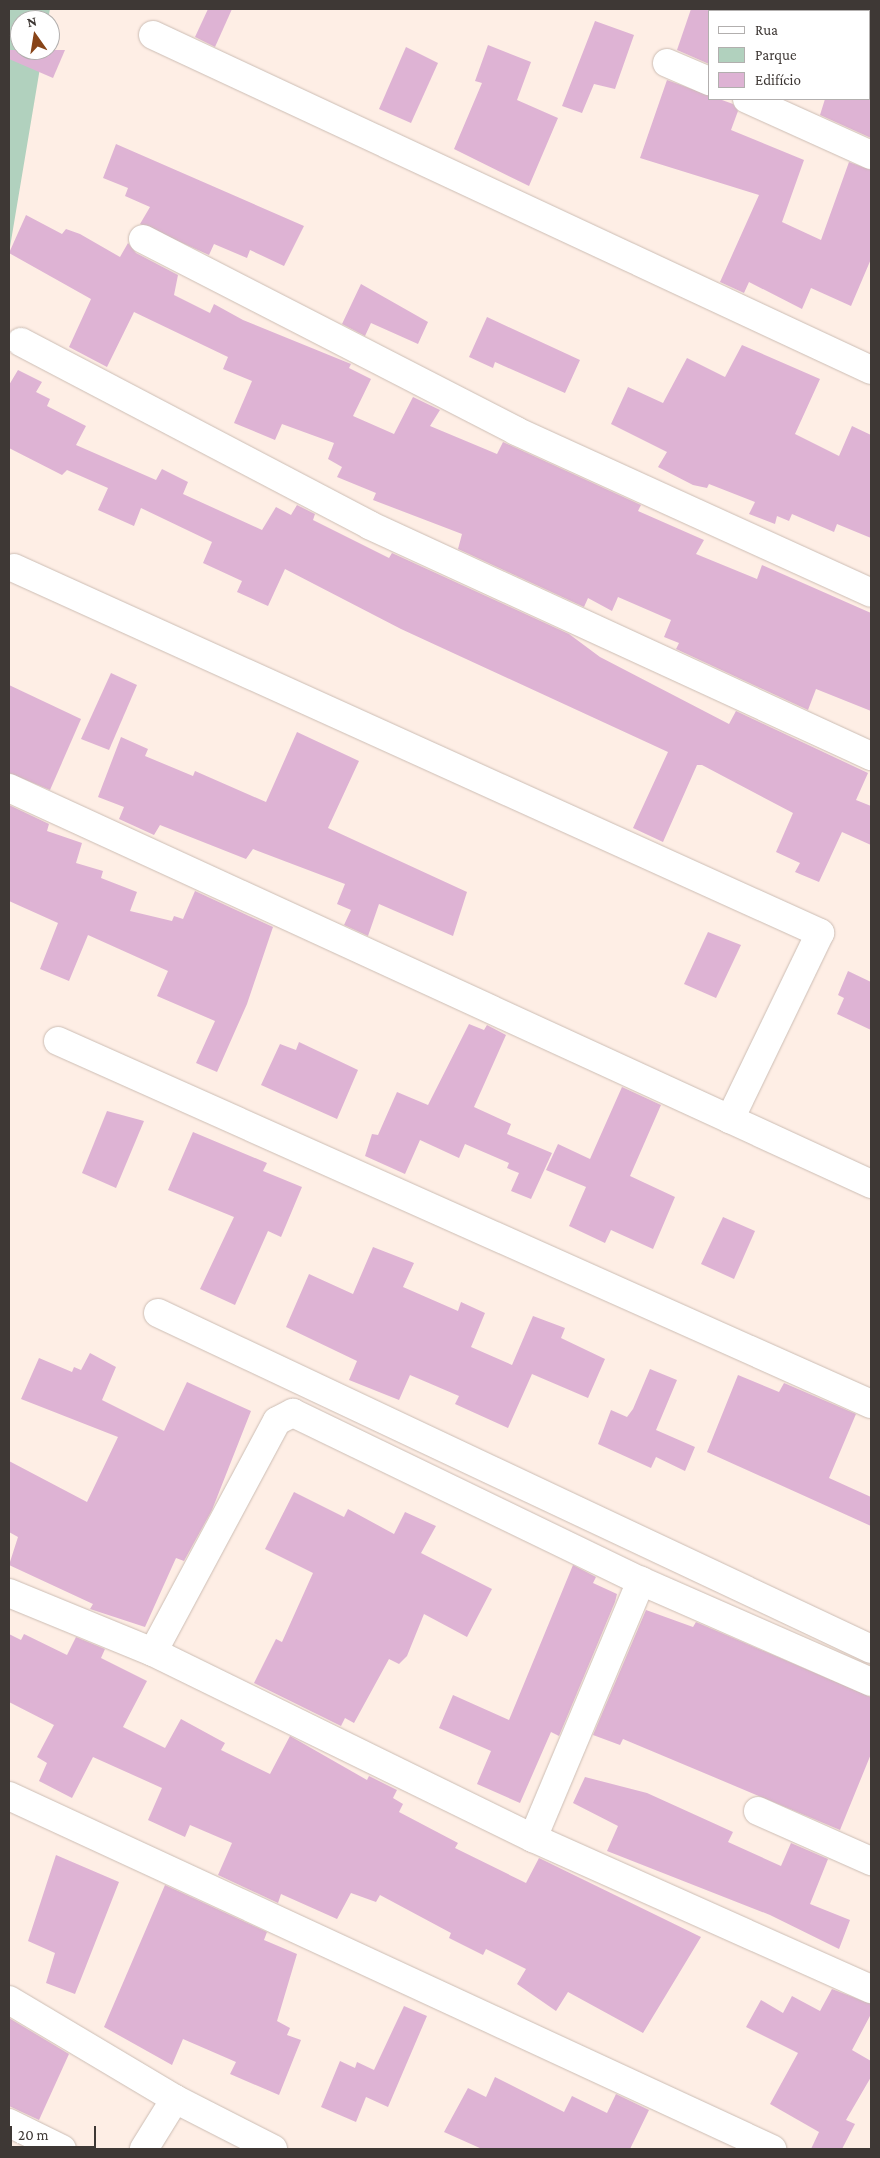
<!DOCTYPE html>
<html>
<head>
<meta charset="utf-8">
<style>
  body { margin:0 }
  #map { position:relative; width:880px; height:2158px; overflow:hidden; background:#feeee5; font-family:"Crimson Pro",serif }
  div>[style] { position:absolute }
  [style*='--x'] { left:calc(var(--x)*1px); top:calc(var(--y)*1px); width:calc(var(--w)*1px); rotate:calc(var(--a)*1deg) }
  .green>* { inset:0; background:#b1d1be }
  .building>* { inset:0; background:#deb3d4 }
  .roads { filter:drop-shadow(0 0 1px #ccbdb4) drop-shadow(0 0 1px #ccbdb4) }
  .minor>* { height:28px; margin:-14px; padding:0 14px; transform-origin:14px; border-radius:14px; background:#fff }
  span { translate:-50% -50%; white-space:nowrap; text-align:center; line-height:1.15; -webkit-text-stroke:4.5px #fff; paint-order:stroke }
  .frame { position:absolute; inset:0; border:10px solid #3e3835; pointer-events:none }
  .legend { position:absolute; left:708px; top:10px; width:162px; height:90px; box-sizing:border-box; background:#fff; border:1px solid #b2afae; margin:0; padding:6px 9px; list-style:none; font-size:15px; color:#3e3835 }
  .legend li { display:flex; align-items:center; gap:10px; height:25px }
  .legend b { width:25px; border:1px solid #b2afae }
  .north { position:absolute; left:10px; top:10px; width:50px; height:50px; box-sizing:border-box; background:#fff; border:1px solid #b2afae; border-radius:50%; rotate:347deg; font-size:14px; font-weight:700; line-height:20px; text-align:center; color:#3e3835 }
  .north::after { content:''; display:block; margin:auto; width:18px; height:22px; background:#884418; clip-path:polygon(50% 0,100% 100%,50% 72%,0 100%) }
  .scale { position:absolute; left:10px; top:2126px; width:86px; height:22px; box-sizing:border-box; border:2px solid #3e3835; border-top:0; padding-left:6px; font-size:15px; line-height:18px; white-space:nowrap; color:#3e3835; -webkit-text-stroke:4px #fff; paint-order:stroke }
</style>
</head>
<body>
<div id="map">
  <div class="green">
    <i style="clip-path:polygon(9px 9px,50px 9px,48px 20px,20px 20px,20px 50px,43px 50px,9px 253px)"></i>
  </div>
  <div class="building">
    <i style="clip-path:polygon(208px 9px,232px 9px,215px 47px,195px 37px)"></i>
    <i style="clip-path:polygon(691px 9px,709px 9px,709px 64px,677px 50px)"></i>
    <i style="clip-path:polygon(595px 21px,634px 35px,615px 89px,594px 84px,582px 113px,562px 106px)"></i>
    <i style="clip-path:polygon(488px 45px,531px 62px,517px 100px,558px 118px,529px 186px,454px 149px,482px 83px,475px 81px)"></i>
    <i style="clip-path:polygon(406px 47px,438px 63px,411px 123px,379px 109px)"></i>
    <i style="clip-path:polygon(9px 50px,65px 50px,53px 78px,9px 59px)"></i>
    <i style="clip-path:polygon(667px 80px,733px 104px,738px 111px,731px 130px,804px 160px,782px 222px,821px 240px,849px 162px,871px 170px,871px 259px,851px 306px,811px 288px,802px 309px,749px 282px,744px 293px,720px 282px,759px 195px,640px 158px)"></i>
    <i style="clip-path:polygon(825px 99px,871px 99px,871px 138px,820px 115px)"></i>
    <i style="clip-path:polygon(116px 144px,304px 226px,284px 266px,250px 250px,247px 258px,214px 244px,209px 255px,140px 224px,150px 207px,125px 196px,128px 188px,103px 178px)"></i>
    <i style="clip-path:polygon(26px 215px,62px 234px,66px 229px,80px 234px,120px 257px,128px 243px,136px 253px,178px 275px,174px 295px,210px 313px,214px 304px,243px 320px,351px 364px,349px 368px,371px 379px,353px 416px,394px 434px,413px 397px,440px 410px,430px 426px,497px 454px,503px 442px,641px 505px,638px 511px,704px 540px,696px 554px,757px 579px,762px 565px,871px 613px,871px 711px,816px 689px,808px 710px,676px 649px,679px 643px,664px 637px,671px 620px,618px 597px,612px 611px,588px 598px,584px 607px,458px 549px,462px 534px,373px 500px,376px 493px,337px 477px,342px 467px,328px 459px,334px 443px,282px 424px,275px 440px,234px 423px,252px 381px,223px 369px,228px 357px,134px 312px,107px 367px,69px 347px,91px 299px,9px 253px)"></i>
    <i style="clip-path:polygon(361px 284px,428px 322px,418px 344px,371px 323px,365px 336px,342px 324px)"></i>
    <i style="clip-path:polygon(487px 317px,580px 360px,565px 393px,495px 362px,493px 368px,469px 357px)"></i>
    <i style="clip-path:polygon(742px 345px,820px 379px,795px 434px,839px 456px,852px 426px,871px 435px,871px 538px,837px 524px,834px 532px,792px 514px,789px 521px,777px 516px,775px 524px,749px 514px,755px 502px,709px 484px,707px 488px,693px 485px,658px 467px,667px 452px,611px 424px,628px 387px,663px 403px,687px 358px,725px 377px)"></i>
    <i style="clip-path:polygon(18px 370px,42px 382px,36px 392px,50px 399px,47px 406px,86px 426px,76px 445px,156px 480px,162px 469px,188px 482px,183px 494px,262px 530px,276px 507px,291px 515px,297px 505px,315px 514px,313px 520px,389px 558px,392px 553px,569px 634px,600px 657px,729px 724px,736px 711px,868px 773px,856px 800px,871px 806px,871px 845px,842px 832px,819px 882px,795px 872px,800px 863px,776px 852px,793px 813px,702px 765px,697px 765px,663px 842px,633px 828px,668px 752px,401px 629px,285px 569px,268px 606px,237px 592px,242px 581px,203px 563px,212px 542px,141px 508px,134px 526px,98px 510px,108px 488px,67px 470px,62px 475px,9px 448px,9px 385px)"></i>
    <i style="clip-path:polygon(111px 673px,137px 685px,109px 750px,81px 739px)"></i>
    <i style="clip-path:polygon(9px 685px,81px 719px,50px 790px,9px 773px)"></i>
    <i style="clip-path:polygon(297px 732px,359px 761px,328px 828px,467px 892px,453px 936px,379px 904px,368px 936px,344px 925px,351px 910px,337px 904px,345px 884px,253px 849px,246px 859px,160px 825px,154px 835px,119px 819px,124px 807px,98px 797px,121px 737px,148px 749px,145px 756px,193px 776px,195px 771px,266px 802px)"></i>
    <i style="clip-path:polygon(9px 805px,49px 824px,47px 831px,82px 843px,76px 863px,103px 871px,101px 878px,137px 892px,130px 911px,172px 921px,174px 916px,183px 919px,195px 891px,273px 927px,247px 1004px,217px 1072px,196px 1063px,215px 1021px,157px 996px,168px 971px,88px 935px,69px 981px,40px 969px,58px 923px,9px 901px)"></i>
    <i style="clip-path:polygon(708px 932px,741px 945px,716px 998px,684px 984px)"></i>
    <i style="clip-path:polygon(848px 971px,871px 982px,871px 1030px,837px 1014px,844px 998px,838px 995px)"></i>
    <i style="clip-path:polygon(469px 1024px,484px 1030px,487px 1025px,506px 1035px,474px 1107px,511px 1124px,507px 1134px,552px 1153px,531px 1199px,511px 1191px,519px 1173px,507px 1168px,509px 1163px,465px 1144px,459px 1158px,420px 1140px,405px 1174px,365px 1156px,372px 1134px,378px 1135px,397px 1092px,428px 1105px)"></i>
    <i style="clip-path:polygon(299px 1042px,358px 1070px,337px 1119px,261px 1085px,280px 1044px,296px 1050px)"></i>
    <i style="clip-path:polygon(622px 1087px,661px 1105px,630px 1176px,675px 1197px,653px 1249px,611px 1230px,605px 1243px,569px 1226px,586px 1187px,546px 1170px,558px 1144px,590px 1159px)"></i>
    <i style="clip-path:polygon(107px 1111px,144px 1121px,116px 1188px,82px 1173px)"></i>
    <i style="clip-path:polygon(193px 1132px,267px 1163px,263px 1171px,302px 1187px,281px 1237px,268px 1231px,235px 1305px,200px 1289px,234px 1217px,168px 1190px)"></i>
    <i style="clip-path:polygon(723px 1217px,755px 1231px,734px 1279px,701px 1264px)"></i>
    <i style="clip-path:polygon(373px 1247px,414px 1263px,403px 1287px,458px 1311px,461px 1302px,485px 1313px,471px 1347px,512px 1365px,533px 1316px,565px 1328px,561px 1338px,605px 1359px,588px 1398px,532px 1374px,508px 1428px,455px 1404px,459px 1396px,410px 1375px,399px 1400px,349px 1380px,357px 1361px,286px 1327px,309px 1274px,353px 1294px)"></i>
    <i style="clip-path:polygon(90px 1353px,116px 1367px,102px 1400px,164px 1431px,187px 1382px,251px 1411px,212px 1510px,184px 1561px,176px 1558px,145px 1627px,90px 1609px,93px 1604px,9px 1565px,18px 1537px,9px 1532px,9px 1461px,87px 1502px,118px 1437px,21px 1399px,39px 1358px,72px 1372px,74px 1367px,81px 1370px)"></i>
    <i style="clip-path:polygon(650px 1369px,677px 1380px,656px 1430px,695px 1447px,685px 1471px,656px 1457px,651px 1468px,598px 1444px,611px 1410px,627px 1417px,633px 1409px)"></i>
    <i style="clip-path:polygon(738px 1375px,779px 1392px,784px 1383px,856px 1414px,829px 1478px,871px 1497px,871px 1526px,707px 1452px)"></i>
    <i style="clip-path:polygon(294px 1492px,344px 1517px,348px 1509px,394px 1534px,405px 1512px,436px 1526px,421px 1553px,492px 1589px,467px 1637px,424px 1614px,407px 1656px,399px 1664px,389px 1659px,354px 1723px,345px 1718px,341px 1726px,254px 1683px,276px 1639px,282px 1642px,313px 1573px,265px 1549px)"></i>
    <i style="clip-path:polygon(573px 1565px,596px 1577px,593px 1583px,617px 1594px,615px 1602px,559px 1736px,551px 1732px,520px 1803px,477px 1784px,491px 1751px,439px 1728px,453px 1695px,509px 1720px)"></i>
    <i style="clip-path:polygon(646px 1610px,693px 1627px,696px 1622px,871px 1697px,871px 1754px,840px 1830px,623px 1739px,620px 1745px,593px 1735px)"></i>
    <i style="clip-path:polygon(9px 1634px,21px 1640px,24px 1634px,67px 1655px,76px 1637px,105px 1649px,101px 1658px,147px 1681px,123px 1727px,165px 1748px,181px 1719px,225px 1743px,221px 1750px,270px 1774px,290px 1736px,367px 1780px,369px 1776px,397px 1790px,393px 1798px,403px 1804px,399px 1812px,458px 1843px,455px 1848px,526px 1883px,539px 1858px,701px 1937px,643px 2033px,568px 1992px,556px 2011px,517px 1984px,526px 1969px,486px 1949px,483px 1955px,449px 1938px,451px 1933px,380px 1895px,376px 1902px,351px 1893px,337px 1919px,281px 1894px,278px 1903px,218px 1875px,232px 1843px,190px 1825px,185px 1837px,148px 1820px,162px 1788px,93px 1757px,72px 1798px,39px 1781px,47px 1763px,37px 1757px,54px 1725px,9px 1702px)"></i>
    <i style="clip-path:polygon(585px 1777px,647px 1793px,733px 1832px,728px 1842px,781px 1866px,791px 1843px,828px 1859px,810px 1904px,850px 1920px,839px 1949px,770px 1915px,607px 1851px,618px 1826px,573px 1803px)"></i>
    <i style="clip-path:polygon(56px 1855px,119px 1882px,75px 1994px,46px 1983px,55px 1953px,28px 1941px)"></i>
    <i style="clip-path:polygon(165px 1885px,267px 1932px,264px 1940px,297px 1954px,277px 2021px,290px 2028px,287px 2035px,301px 2040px,279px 2095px,230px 2074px,236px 2062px,183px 2039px,172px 2065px,104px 2027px)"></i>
    <i style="clip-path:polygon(832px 1989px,871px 2004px,871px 2014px,852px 2050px,871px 2061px,871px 2077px,846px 2120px,855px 2124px,842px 2149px,811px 2149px,819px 2132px,770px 2104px,798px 2053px,746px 2027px,761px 2000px,783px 2013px,792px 1996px,820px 2011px)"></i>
    <i style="clip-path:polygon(404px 2006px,427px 2016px,388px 2107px,366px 2097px,356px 2122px,321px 2107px,340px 2061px,355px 2068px,357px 2062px,374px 2070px)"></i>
    <i style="clip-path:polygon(9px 2018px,69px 2054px,39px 2120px,9px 2106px)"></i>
    <i style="clip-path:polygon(495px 2077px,564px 2112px,572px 2096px,607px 2113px,616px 2094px,649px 2110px,630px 2149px,482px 2149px,444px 2132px,468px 2088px,486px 2097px)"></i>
  </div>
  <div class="roads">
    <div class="minor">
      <i style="--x:153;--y:35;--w:792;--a:25.01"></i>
      <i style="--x:667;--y:63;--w:46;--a:23.2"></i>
      <i style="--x:747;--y:99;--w:136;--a:24.3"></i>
      <i style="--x:143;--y:239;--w:420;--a:27.2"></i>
      <i style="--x:516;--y:431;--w:390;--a:24.5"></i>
      <i style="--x:21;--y:342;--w:393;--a:27.7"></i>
      <i style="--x:369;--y:525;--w:553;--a:24.71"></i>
      <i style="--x:14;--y:568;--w:885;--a:24.36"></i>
      <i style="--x:820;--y:933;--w:207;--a:115.8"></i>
      <i style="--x:9;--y:788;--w:949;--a:24.67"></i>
      <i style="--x:58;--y:1041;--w:890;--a:24.06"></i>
      <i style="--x:158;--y:1313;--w:788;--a:25.23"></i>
      <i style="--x:9;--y:1593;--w:156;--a:22.3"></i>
      <i style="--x:153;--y:1652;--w:423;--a:26.1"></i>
      <i style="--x:533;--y:1838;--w:370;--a:24.1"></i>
      <i style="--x:153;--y:1652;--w:262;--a:-61.8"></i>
      <i style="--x:277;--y:1421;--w:18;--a:-27"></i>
      <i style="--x:293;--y:1413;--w:386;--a:25.8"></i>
      <i style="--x:641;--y:1581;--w:251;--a:23.7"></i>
      <i style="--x:9;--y:1796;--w:841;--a:24.83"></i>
      <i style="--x:758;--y:1811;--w:124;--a:23.9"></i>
      <i style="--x:533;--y:1838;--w:279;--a:-67.2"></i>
      <i style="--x:9;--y:2000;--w:193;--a:30.8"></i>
      <i style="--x:175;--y:2099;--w:110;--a:27"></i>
      <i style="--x:9;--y:2123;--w:59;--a:26.1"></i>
      <i style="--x:144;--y:2149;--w:59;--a:-58.2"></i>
    </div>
  </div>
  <div class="frame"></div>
  <ul class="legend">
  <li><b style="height:6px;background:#fff"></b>Rua</li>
  <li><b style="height:14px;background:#b1d1be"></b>Parque</li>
  <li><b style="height:14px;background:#deb3d4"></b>Edifício</li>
  </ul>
  <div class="north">N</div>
  <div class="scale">20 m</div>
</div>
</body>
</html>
